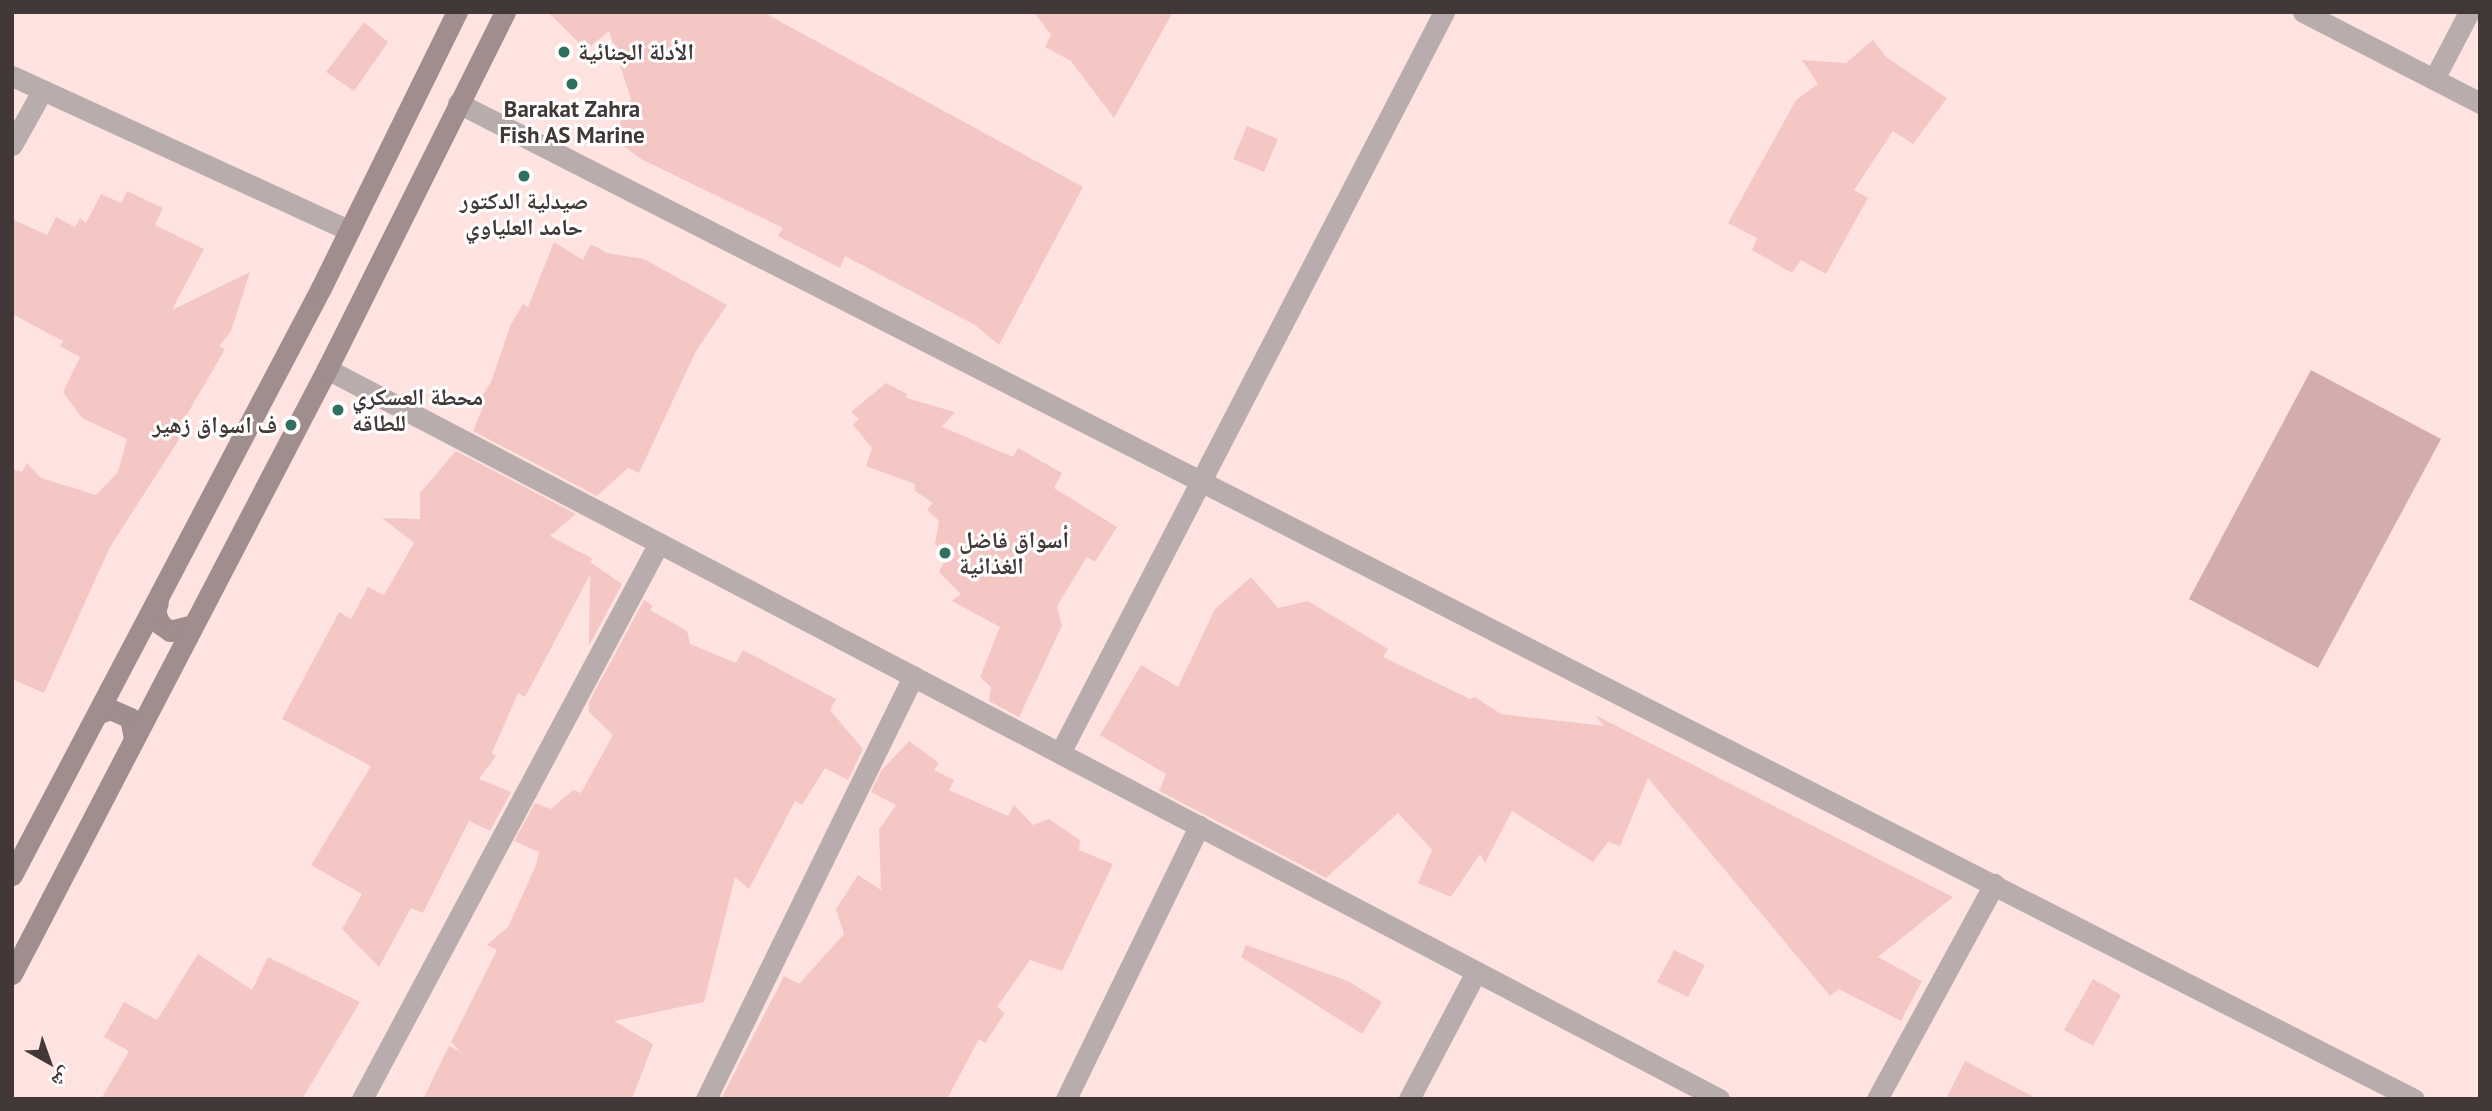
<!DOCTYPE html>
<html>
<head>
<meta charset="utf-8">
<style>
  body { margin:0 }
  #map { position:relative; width:2492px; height:1111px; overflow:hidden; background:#fee3e1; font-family:"PT Sans","Noto Naskh Arabic",sans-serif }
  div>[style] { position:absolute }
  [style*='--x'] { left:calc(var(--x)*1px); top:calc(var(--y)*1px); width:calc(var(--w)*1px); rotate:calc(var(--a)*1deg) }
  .green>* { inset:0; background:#d2adab }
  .building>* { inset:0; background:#f5c7c4 }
  .street>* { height:21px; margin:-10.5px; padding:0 10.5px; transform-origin:10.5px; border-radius:10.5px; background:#b8adac }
  .secondary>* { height:21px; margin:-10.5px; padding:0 10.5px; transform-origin:10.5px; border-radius:10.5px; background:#9f8e8d }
  .dots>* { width:19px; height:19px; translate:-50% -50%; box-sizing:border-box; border:4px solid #fff; border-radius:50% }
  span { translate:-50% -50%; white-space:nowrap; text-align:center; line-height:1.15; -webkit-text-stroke:6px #fff; paint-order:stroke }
  .poi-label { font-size:23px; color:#423837; font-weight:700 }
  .left { translate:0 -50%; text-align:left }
  .right { translate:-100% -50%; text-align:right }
  .frame { position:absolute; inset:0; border:14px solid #423837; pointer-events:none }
  .north { position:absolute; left:14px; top:1027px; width:70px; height:70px; -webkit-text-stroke:5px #fff; paint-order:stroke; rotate:140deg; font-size:19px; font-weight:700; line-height:28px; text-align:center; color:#423837 }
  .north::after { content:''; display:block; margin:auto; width:24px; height:32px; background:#423837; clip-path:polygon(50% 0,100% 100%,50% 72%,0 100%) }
</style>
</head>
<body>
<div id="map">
  <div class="green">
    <i style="clip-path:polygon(2311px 370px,2441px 439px,2318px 668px,2189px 599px)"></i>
  </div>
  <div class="building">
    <i style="clip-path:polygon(548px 12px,763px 12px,1083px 187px,999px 345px,975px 325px,845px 256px,840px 268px,778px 236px,783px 228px,641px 159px,613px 138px,631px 99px,609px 31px,586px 50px)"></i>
    <i style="clip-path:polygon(1034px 12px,1173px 12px,1114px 118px,1071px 61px,1045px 47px,1051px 35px)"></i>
    <i style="clip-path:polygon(364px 22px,388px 42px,354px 91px,326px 72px)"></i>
    <i style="clip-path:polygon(1873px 40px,1886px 57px,1947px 98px,1913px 144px,1893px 131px,1854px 190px,1868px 198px,1826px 274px,1801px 260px,1792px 273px,1752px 250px,1757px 238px,1728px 223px,1796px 100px,1818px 84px,1802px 60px,1846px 63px)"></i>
    <i style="clip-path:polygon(1247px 126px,1278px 139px,1264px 172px,1233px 159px)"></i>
    <i style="clip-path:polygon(127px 191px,163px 208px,155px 225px,204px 249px,172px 310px,250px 272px,231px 331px,219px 346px,225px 349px,182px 423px,187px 427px,110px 547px,44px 693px,12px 679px,12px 469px,22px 472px,27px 463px,41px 478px,96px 495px,118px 472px,127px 439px,82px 418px,63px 392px,80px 357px,60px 346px,63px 341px,12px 314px,12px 219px,47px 235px,56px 217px,75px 227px,80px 218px,86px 223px,101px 194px,121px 203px)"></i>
    <i style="clip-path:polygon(554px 242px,583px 260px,591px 244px,607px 253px,644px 259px,727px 305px,696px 351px,639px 473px,628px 468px,597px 496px,473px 431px,483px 407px,477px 404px,491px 382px,511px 324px,523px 304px,528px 307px)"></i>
    <i style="clip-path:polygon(886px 383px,907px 394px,906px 398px,955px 412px,942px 427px,1013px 457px,1018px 448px,1062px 473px,1054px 488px,1117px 527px,1095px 562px,1087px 557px,1057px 606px,1062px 626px,1019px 717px,989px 701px,991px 687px,980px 677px,1000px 627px,952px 601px,961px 594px,939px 572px,947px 556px,935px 544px,939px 521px,927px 510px,933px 503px,915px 491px,915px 484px,866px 466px,872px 448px,853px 425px,859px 419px,851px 412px)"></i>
    <i style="clip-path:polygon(456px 451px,576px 514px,550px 536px,593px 559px,590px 562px,622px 584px,589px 646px,590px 575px,525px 697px,518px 693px,492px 753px,496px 756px,479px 779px,511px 792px,490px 831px,469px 821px,423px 913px,411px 908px,379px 967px,342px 929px,362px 894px,311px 865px,371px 766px,282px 719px,339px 612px,351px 619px,368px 587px,384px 595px,414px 543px,382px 518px,420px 519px,420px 493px)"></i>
    <i style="clip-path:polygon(1251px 577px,1278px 608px,1308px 601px,1388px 649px,1383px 657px,1470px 699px,1475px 697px,1501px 714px,1604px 726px,1595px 715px,1953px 897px,1878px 957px,1922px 981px,1901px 1021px,1839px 989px,1830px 996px,1648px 778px,1620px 846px,1608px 842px,1593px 862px,1512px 811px,1485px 863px,1480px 854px,1451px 897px,1418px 883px,1432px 850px,1398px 813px,1326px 878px,1159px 791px,1166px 774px,1100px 735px,1141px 665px,1178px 687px,1215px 609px)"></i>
    <i style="clip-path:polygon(644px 600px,653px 606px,650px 610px,687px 631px,690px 644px,736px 663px,743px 650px,836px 699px,830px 710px,863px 749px,848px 780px,825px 768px,802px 805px,795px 801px,749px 889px,735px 877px,704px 1002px,614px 1021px,653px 1044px,632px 1099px,423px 1099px,449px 1046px,461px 1052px,451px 1042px,497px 950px,487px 945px,508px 927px,536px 865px,539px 852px,514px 841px,535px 803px,551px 809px,573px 790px,581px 793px,613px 735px,589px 712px,589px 702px)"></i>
    <i style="clip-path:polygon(909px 741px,939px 763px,934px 770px,954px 780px,949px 790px,1008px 816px,1014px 805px,1033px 825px,1049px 819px,1080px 840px,1079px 850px,1113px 864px,1062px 971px,1030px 960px,997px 1007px,1005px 1013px,985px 1043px,979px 1039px,947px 1099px,721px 1099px,784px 976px,799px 984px,844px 934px,836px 909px,858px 875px,881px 890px,879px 830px,896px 805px,871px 792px,881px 771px)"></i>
    <i style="clip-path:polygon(1246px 945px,1348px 981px,1382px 1002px,1362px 1034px,1241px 957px)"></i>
    <i style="clip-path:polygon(1674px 950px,1705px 965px,1688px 997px,1657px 982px)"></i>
    <i style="clip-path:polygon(198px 954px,252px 990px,268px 957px,360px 1002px,302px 1099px,101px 1099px,129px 1051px,104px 1037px,124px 1002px,157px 1020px)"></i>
    <i style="clip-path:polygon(2093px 979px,2121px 995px,2093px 1046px,2064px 1030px)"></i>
    <i style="clip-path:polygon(1965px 1061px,2038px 1099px,1946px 1099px)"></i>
  </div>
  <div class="street">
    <i style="--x:2303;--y:12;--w:199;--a:27.2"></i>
    <i style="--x:12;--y:76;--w:371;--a:24.6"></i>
    <i style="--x:2434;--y:79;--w:76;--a:-62.4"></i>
    <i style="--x:458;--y:103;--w:2195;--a:26.99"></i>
    <i style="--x:12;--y:145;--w:62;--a:-60.9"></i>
    <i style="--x:327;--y:369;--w:1572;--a:27.67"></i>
    <i style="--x:1060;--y:753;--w:835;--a:-62.61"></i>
    <i style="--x:362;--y:1099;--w:630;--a:-61.89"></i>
    <i style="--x:706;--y:1099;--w:471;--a:-63.9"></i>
    <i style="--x:1066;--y:1099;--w:304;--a:-64"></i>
    <i style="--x:1409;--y:1099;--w:144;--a:-62.2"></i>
    <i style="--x:1877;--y:1099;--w:245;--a:-61.4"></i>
  </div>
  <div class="secondary">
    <i style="--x:158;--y:602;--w:10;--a:107"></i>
    <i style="--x:155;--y:612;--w:13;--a:67"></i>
    <i style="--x:160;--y:624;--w:12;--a:35"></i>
    <i style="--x:170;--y:631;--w:24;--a:-15"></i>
    <i style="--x:100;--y:713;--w:11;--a:-22"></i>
    <i style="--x:110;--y:709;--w:22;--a:24"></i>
    <i style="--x:130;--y:718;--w:21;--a:79"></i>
    <i style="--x:12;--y:875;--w:663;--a:-62.24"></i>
    <i style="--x:321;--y:288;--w:308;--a:-63.8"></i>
    <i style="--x:12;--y:974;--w:682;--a:-62.5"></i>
    <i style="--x:327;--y:369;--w:399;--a:-63.5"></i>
  </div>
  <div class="dots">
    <i style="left:564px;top:52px;background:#30705f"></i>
    <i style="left:572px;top:84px;background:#30705f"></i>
    <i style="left:524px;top:176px;background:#30705f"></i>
    <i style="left:338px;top:410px;background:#30705f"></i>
    <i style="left:291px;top:425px;background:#30705f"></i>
    <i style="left:945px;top:553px;background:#30705f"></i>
  </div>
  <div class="poi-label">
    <span class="left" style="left:578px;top:52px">الأدلة الجنائية</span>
    <span style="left:572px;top:122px">Barakat Zahra<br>Fish AS Marine</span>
    <span style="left:524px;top:214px">صيدلية الدكتور<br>حامد العلياوي</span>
    <span class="left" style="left:352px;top:410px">محطة العسكري<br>للطاقه</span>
    <span class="right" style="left:277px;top:425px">ف اسواق زهير</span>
    <span class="left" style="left:959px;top:553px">أسواق فاضل<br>الغذائية</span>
  </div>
  <div class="frame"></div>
  <div class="north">ش</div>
</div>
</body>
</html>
